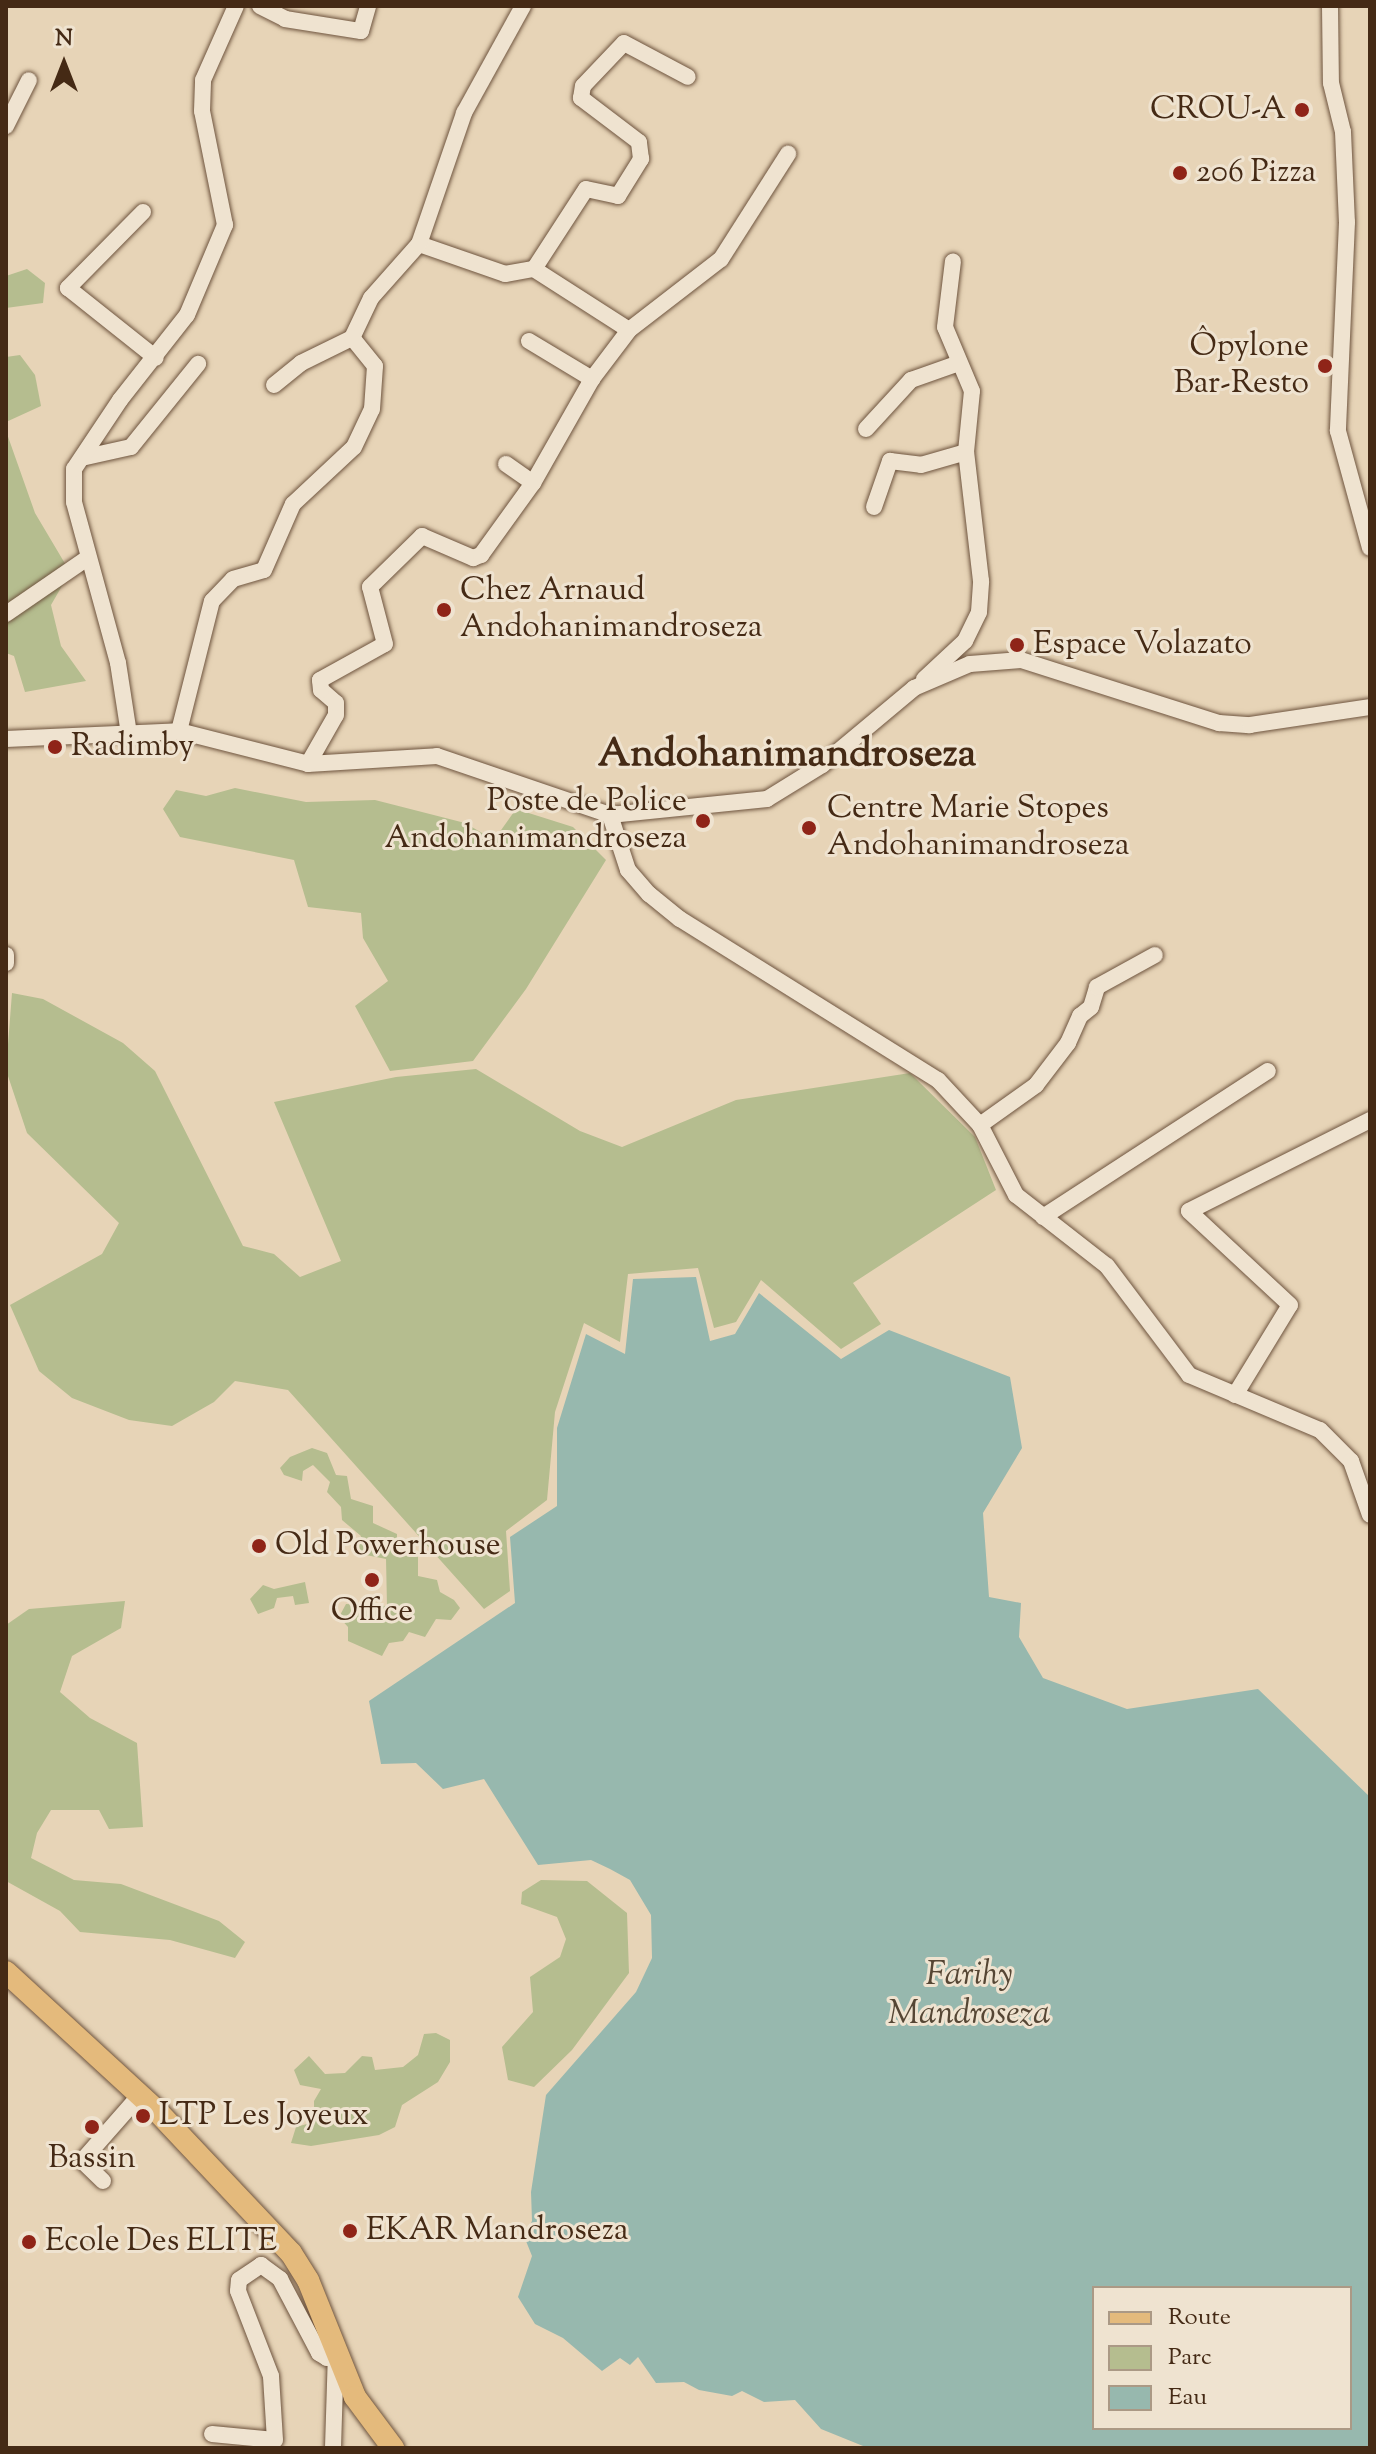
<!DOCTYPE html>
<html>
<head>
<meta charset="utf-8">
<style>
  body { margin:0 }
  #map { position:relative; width:1376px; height:2454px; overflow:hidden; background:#e7d4b7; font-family:"Sorts Mill Goudy",serif }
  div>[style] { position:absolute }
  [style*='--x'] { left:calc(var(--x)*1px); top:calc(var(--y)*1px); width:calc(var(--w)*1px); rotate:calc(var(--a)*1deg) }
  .green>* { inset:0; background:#b5bd8f }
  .water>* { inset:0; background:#97b8ae }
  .roads { filter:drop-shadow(0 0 2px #6e543e) drop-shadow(0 0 2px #6e543e) }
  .minor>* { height:16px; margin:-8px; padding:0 8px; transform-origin:8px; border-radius:8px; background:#efe3d0 }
  .major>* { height:22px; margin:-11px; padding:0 11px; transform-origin:11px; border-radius:11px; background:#e4ba7c }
  .dots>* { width:22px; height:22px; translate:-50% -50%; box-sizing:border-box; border:4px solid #efe3d0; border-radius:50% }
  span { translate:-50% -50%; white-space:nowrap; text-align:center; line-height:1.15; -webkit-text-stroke:6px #efe3d0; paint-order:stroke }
  .poi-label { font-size:32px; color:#452a15 }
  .right { translate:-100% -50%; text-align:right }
  .left { translate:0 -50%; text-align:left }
  .water-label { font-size:34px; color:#554634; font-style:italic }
  .district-label { font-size:40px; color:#452a15; font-weight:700 }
  .frame { position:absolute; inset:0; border:8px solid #452a15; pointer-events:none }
  .legend { position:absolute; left:1092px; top:2286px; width:260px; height:144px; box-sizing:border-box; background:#efe3d0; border:2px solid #ab9985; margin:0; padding:10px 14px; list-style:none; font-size:24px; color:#452a15 }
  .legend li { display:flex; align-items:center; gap:16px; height:40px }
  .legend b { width:40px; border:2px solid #ab9985 }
  .north { position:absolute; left:24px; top:24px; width:80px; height:80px; -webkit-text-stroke:6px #efe3d0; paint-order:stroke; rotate:0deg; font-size:22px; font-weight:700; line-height:32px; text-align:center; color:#452a15 }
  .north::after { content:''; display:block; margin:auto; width:28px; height:36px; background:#452a15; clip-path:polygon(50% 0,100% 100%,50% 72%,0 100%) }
</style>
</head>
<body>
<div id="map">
  <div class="green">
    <i style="clip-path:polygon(27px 269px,45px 283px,43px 303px,6px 308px,6px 276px)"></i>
    <i style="clip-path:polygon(20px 355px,35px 375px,41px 406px,6px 422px,6px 357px)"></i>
    <i style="clip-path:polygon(6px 431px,35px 513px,70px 572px,51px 605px,61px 646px,86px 681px,25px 692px,14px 656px,6px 653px)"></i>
    <i style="clip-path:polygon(235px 788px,306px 802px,375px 800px,465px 823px,494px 840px,516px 809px,573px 827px,606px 860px,526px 989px,473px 1061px,390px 1071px,355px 1006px,388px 981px,363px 938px,361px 913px,308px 907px,294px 860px,180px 837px,163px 809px,176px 790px,206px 796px)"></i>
    <i style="clip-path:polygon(12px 993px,43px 999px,123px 1043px,155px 1071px,243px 1246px,274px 1254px,300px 1277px,341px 1261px,274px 1102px,396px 1077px,476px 1069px,580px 1131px,622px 1147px,736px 1100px,910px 1073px,975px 1137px,996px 1190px,853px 1283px,881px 1324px,841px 1349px,761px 1280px,736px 1322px,714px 1328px,698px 1268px,628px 1274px,620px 1342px,584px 1323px,555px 1412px,547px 1500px,506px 1531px,510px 1591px,484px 1609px,288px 1390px,235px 1381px,214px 1402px,172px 1426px,129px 1420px,72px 1398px,39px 1371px,10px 1305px,102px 1254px,119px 1223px,27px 1133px,6px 1070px)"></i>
    <i style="clip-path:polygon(312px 1448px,327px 1453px,336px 1475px,347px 1476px,351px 1499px,373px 1506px,373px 1523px,397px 1534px,397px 1549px,418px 1557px,418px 1576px,437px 1580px,440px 1592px,454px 1600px,460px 1608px,451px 1620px,436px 1619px,425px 1637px,409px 1632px,403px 1641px,389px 1643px,382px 1656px,348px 1641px,348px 1627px,339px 1617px,346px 1604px,387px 1606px,386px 1559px,356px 1553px,361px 1536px,342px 1520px,341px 1507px,327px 1492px,330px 1482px,313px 1465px,303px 1471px,302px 1481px,284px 1475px,280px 1468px,290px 1457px)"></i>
    <i style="clip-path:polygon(305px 1582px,309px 1603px,295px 1605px,293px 1596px,277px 1598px,274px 1608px,258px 1614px,250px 1599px,263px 1585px,274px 1589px)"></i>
    <i style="clip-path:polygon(125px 1601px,121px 1628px,72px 1656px,60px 1692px,90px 1718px,137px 1743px,143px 1827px,109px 1829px,99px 1810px,51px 1810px,37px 1833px,31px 1858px,74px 1880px,121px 1884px,219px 1921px,245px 1942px,235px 1958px,170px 1940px,80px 1932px,60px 1911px,6px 1881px,6px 1625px,29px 1609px)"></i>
    <i style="clip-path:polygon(541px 1880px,587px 1881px,627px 1913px,629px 1973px,572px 2050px,534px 2087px,508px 2080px,502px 2047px,533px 2012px,530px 1977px,560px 1957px,566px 1939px,557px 1917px,521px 1904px,522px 1892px)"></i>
    <i style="clip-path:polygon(436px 2033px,450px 2040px,450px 2062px,438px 2082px,402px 2105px,395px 2127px,379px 2135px,311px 2146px,291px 2143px,296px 2127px,314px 2122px,314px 2101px,321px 2089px,300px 2085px,294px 2070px,309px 2056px,325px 2074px,345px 2073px,362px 2056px,372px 2057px,375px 2070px,403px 2067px,418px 2055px,424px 2034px)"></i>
  </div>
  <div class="water">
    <i style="clip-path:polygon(evenodd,696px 1277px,710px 1341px,735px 1334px,759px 1293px,841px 1359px,889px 1330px,1010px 1377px,1022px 1448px,983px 1513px,989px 1597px,1021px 1603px,1019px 1637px,1043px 1678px,1127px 1709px,1258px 1689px,1370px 1797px,1370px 2448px,868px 2448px,821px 2429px,795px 2400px,764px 2402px,742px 2391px,732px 2396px,699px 2390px,684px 2382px,656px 2383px,638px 2357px,630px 2365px,620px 2358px,602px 2371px,563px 2338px,535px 2324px,518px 2297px,532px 2256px,524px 2236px,532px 2221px,531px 2192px,546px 2095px,636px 1992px,652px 1958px,651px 1915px,630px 1880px,610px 1869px,591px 1860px,538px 1865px,484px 1779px,443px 1789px,416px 1763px,381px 1764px,369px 1701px,515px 1603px,510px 1537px,557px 1506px,557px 1428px,586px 1334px,625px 1354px,633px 1279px,696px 1277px,1094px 2288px,1350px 2288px,1350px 2428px,1094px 2428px,1094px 2288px)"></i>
  </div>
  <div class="roads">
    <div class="minor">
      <i style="--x:260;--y:6;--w:28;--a:27"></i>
      <i style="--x:285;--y:19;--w:77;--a:9"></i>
      <i style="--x:361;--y:31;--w:26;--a:-74"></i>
      <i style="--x:1330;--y:6;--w:77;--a:89.3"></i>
      <i style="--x:1331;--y:83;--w:50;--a:76.2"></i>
      <i style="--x:1343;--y:132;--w:90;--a:87.5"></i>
      <i style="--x:1347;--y:222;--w:209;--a:92.5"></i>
      <i style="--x:1338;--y:431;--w:121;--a:74.7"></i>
      <i style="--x:6;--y:126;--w:51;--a:-63.4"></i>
      <i style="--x:143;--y:212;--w:107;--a:134.6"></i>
      <i style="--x:68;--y:288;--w:112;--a:38.5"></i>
      <i style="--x:419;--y:244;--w:91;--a:19.2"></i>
      <i style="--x:505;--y:274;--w:29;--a:-10"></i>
      <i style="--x:629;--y:330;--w:113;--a:-147.3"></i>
      <i style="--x:534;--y:269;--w:95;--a:-57"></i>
      <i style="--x:586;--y:189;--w:33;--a:12"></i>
      <i style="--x:618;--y:196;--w:44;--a:-58.1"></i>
      <i style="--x:641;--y:159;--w:17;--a:-97"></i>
      <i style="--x:639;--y:142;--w:73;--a:-142.8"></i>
      <i style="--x:581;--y:98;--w:12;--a:-81"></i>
      <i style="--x:583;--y:86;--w:59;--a:-46.4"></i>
      <i style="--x:624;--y:43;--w:72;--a:28"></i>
      <i style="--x:529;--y:341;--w:74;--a:31.1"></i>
      <i style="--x:274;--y:385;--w:35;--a:-39"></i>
      <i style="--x:301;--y:363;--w:57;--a:-26.1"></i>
      <i style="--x:352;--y:338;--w:44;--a:-64.6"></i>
      <i style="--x:371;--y:298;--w:72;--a:-48.4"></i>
      <i style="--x:419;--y:244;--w:139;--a:-71"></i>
      <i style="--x:464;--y:113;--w:122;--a:-61.1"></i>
      <i style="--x:866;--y:429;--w:67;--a:-47.4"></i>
      <i style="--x:911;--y:380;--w:51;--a:-19.5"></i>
      <i style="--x:86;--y:457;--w:46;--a:-12.5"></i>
      <i style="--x:131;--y:447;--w:107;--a:-51.1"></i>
      <i style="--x:506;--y:464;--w:33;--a:35"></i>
      <i style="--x:874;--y:507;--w:49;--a:-70.8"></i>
      <i style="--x:890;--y:461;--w:31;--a:7"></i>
      <i style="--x:921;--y:465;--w:47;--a:-16.1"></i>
      <i style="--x:6;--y:614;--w:97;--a:-34.5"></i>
      <i style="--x:924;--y:679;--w:56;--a:-42.8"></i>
      <i style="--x:965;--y:641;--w:32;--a:-64"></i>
      <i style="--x:979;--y:612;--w:31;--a:-86"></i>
      <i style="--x:981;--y:581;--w:130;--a:-96.6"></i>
      <i style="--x:966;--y:452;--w:61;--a:-84.4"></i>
      <i style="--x:972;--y:391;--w:69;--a:-112.9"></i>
      <i style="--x:945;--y:327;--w:66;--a:-83.1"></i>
      <i style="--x:179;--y:731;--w:134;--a:-75.8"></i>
      <i style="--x:212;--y:601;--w:30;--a:-46"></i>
      <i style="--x:233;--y:579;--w:32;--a:-16"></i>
      <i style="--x:264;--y:570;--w:72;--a:-66.3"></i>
      <i style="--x:293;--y:504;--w:83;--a:-43.1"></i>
      <i style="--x:354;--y:447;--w:42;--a:-64.7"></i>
      <i style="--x:372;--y:409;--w:43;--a:-86"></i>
      <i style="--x:375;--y:366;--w:36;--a:-129"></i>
      <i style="--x:129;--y:734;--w:72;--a:-98.8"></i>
      <i style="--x:118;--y:663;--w:167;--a:-105.3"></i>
      <i style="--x:74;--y:502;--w:33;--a:-90"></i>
      <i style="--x:74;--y:469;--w:83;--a:-56.3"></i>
      <i style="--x:120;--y:400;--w:108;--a:-51.8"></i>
      <i style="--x:187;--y:315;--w:98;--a:-67.1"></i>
      <i style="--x:225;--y:225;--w:116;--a:-101.4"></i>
      <i style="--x:202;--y:111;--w:31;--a:-88"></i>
      <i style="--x:203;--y:80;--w:81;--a:-66"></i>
      <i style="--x:6;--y:739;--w:173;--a:-2.6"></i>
      <i style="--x:179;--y:731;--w:133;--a:14.3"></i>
      <i style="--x:308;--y:764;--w:129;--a:-3.5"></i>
      <i style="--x:437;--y:756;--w:183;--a:18.8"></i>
      <i style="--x:610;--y:815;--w:158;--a:-5.8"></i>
      <i style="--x:767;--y:799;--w:65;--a:-31.7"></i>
      <i style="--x:822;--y:765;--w:120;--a:-39.9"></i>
      <i style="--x:914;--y:688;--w:61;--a:-23.2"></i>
      <i style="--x:970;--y:664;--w:51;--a:-4.5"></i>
      <i style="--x:1021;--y:660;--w:208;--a:17.7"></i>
      <i style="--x:1219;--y:723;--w:31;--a:4"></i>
      <i style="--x:1250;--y:725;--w:121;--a:-8.5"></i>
      <i style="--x:308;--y:764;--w:56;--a:-60.3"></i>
      <i style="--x:336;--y:715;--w:12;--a:-90"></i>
      <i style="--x:336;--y:703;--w:20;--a:-139"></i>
      <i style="--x:321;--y:690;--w:10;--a:-96"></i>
      <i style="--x:320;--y:680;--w:74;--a:-29"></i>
      <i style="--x:385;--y:644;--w:59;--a:-104.7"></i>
      <i style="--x:370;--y:587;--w:73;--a:-44.4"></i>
      <i style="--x:422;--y:536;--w:56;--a:23.3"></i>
      <i style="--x:473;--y:558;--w:9;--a:-21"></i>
      <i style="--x:481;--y:555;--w:89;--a:-54.2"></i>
      <i style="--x:533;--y:483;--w:120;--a:-60.4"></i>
      <i style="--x:592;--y:379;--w:61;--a:-52.9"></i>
      <i style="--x:629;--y:330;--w:116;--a:-37.7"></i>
      <i style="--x:721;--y:259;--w:125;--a:-57.5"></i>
      <i style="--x:610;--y:815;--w:58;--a:71.9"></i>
      <i style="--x:628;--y:870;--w:32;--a:49"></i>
      <i style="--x:649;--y:894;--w:40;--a:39"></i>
      <i style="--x:680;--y:919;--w:304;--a:32"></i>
      <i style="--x:938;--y:1080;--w:62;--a:47"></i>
      <i style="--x:980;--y:1125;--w:79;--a:62.8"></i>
      <i style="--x:1016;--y:1195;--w:115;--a:38"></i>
      <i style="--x:1107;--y:1266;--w:136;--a:53"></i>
      <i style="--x:1189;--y:1375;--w:142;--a:22.8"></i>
      <i style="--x:1320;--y:1430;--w:44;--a:45"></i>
      <i style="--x:1351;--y:1461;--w:57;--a:70.6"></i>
      <i style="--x:6;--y:955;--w:8;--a:90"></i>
      <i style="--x:980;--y:1125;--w:69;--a:-35.5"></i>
      <i style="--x:1036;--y:1085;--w:53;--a:-52.7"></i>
      <i style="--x:1068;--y:1043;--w:30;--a:-66"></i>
      <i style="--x:1080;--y:1016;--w:14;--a:-39"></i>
      <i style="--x:1091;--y:1007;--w:21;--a:-73"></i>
      <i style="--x:1097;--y:987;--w:66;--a:-28.9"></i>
      <i style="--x:1043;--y:1217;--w:268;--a:-33"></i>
      <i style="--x:1235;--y:1395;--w:105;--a:-58.6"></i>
      <i style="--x:1290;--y:1305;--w:138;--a:-137.1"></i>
      <i style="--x:1189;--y:1211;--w:203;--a:-26.7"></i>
      <i style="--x:103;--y:2181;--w:29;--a:-136"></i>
      <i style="--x:82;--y:2161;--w:88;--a:-48.7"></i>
      <i style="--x:212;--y:2434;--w:63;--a:5.4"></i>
      <i style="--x:275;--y:2440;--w:64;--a:-93.6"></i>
      <i style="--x:271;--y:2376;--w:91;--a:-111.2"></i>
      <i style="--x:238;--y:2291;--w:11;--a:-85"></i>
      <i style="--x:239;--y:2280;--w:27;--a:-34"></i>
      <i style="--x:261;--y:2265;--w:24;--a:36"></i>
      <i style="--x:280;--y:2279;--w:84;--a:62.2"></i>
      <i style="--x:319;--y:2353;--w:9;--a:32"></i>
      <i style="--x:327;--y:2358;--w:11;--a:-34"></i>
      <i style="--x:336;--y:2352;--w:96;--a:91.8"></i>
    </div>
    <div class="major">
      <i style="--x:6;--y:1972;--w:205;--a:42.6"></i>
      <i style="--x:157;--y:2111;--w:195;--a:46.7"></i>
      <i style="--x:291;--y:2253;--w:32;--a:58"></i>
      <i style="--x:308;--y:2280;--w:126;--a:68.1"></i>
      <i style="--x:355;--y:2397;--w:64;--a:53.3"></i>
    </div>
  </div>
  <div class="dots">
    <i style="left:1302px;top:110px;background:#8f2418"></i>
    <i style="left:1180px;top:173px;background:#8f2418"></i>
    <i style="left:1325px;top:366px;background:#8f2418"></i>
    <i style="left:444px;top:610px;background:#8f2418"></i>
    <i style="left:1017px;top:645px;background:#8f2418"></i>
    <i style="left:55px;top:747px;background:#8f2418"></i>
    <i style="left:703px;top:821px;background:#8f2418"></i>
    <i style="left:809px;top:828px;background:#8f2418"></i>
    <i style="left:259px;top:1546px;background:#8f2418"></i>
    <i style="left:372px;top:1580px;background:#8f2418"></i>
    <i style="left:143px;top:2116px;background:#8f2418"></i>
    <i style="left:92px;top:2127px;background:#8f2418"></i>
    <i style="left:350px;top:2231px;background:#8f2418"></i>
    <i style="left:29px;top:2242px;background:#8f2418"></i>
  </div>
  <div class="poi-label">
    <span class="right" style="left:1286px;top:110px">CROU-A</span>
    <span class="left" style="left:1196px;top:173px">206 Pizza</span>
    <span class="right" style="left:1309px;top:366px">Ôpylone<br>Bar-Resto</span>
    <span class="left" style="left:460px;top:610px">Chez Arnaud<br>Andohanimandroseza</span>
    <span class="left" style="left:1033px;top:645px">Espace Volazato</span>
    <span class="left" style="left:71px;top:747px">Radimby</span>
    <span class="right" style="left:687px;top:821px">Poste de Police<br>Andohanimandroseza</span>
    <span class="left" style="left:827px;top:828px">Centre Marie Stopes<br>Andohanimandroseza</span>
    <span class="left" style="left:275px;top:1546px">Old Powerhouse</span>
    <span style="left:372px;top:1612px">Office</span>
    <span class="left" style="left:159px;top:2116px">LTP Les Joyeux</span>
    <span style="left:92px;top:2159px">Bassin</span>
    <span class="left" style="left:366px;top:2231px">EKAR Mandroseza</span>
    <span class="left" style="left:45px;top:2242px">Ecole Des ELITE</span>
  </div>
  <div class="water-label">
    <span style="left:969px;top:1995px">Farihy<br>Mandroseza</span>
  </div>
  <div class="district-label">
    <span style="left:787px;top:756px">Andohanimandroseza</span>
  </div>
  <div class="frame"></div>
  <ul class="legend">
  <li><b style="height:10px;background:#e4ba7c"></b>Route</li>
  <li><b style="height:22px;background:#b5bd8f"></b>Parc</li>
  <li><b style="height:22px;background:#97b8ae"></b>Eau</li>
  </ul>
  <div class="north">N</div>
</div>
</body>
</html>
